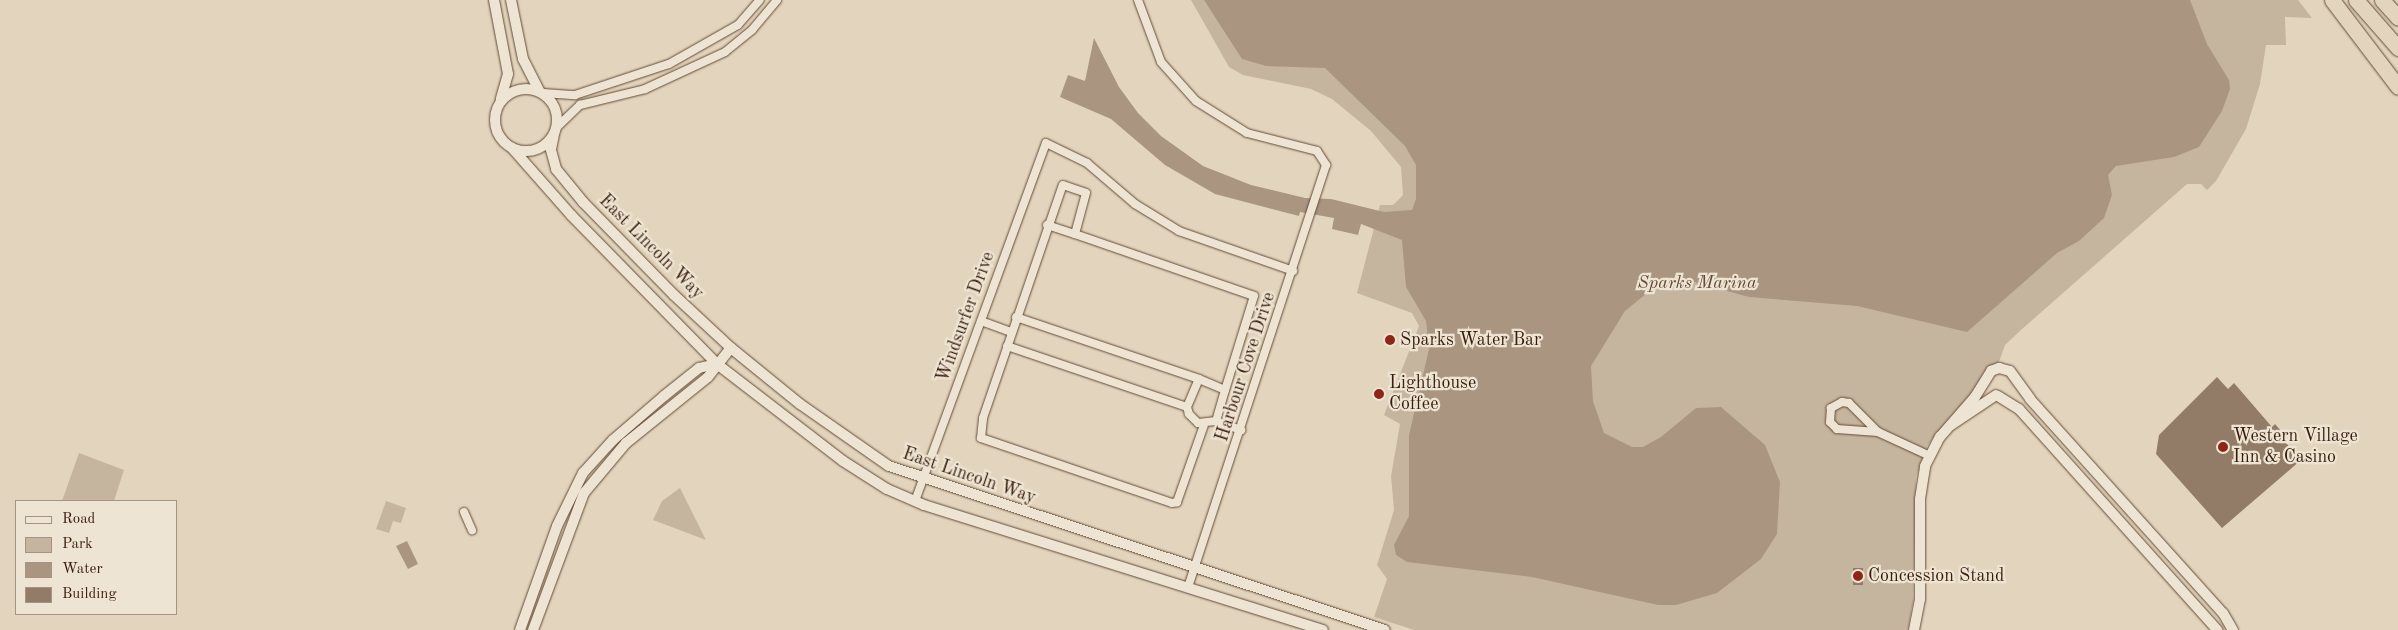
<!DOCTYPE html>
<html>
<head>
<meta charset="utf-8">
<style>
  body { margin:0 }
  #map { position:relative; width:2398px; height:630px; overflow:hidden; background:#e3d5bd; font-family:"Old Standard TT",serif }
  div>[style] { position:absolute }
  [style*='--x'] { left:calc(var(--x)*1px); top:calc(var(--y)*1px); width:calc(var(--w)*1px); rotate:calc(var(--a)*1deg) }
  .green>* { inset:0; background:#c6b59e }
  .water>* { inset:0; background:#aa9680 }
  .building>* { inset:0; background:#927c67 }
  .roads { filter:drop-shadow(0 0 1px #644a36) drop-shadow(0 0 1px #644a36) }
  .minor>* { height:8px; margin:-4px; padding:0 4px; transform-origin:4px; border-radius:4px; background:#ede4d4 }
  .tertiary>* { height:10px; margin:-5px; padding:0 5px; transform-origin:5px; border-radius:5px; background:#ede4d4 }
  .tertiary>.ring { margin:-5px; padding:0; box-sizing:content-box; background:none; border:10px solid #ede4d4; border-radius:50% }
  .motorway>* { height:15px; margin:-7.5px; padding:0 7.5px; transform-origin:7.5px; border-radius:7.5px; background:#e3d5bd }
  .dots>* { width:14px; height:14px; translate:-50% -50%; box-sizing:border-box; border:2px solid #ede4d4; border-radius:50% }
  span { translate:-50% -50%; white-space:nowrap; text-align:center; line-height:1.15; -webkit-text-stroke:4.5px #ede4d4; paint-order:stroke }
  .street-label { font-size:18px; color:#3a1b09 }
  .park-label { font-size:18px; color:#644936; font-style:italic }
  .poi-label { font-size:18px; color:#3a1b09 }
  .left { translate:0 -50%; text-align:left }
  .legend { position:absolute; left:15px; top:500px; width:162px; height:115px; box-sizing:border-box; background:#ede4d4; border:1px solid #a59483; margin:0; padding:6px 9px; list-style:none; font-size:15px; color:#3a1b09 }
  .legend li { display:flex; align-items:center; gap:10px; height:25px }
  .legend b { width:25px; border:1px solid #a59483 }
</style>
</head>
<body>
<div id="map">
  <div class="green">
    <i style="clip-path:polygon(1191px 0,2298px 0,2312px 18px,2285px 17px,2286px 45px,2266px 45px,2260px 84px,2246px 129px,2216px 181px,2207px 190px,2201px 184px,2187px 184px,2021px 330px,2005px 345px,1999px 362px,1977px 392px,1953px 414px,1927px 446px,1916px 477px,1913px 601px,1908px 630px,1414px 630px,1374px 617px,1387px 579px,1377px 565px,1394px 510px,1391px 476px,1400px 424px,1384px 415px,1419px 326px,1412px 313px,1357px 293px,1380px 205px,1393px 205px,1403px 195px,1401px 167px,1371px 131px,1332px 99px,1311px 89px,1243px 75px,1229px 67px)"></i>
    <i style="clip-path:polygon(79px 453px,124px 470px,114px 501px,62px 501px)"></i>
    <i style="clip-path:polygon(680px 488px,706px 540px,653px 520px,662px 501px)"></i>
    <i style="clip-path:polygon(386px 501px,406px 508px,401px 523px,393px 521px,389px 533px,376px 529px)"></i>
  </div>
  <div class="water">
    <i style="clip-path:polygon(1204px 0,2190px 0,2207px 44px,2229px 80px,2230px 89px,2222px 111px,2199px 147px,2174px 157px,2116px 166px,2108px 175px,2112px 195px,2104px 218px,2079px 241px,2057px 253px,1967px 332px,1857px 306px,1749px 297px,1683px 279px,1657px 285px,1625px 311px,1591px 366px,1593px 401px,1604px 433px,1632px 447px,1643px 447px,1661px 437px,1696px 408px,1721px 407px,1765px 445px,1780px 482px,1777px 534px,1761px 559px,1717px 593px,1676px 605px,1658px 605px,1532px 577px,1407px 562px,1396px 555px,1394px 545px,1409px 516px,1409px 435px,1429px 349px,1426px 321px,1406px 287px,1402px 240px,1361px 224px,1358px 235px,1332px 229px,1334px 218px,1300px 212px,1299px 216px,1215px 194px,1165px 165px,1111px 119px,1060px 97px,1068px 75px,1085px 81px,1094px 38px,1119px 87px,1138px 113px,1161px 136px,1203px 166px,1251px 185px,1305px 198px,1331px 199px,1384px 212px,1412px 210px,1416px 199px,1416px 165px,1405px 146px,1325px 68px,1266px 66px,1242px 59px)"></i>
    <i style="clip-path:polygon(407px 541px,418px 564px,408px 569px,396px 546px)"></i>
  </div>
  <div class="building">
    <i style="clip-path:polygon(2217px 377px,2228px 389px,2234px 383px,2272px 427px,2275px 424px,2281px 431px,2278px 434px,2301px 460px,2222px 528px,2156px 454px,2159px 435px)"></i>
    <i style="clip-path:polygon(1853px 568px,1863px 568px,1863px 585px,1853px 585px)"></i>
  </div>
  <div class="roads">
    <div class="minor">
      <i style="--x:1138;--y:0;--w:66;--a:69.6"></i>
      <i style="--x:1161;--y:62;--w:52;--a:48.1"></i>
      <i style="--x:1196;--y:101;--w:60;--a:32.1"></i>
      <i style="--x:1247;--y:133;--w:72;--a:14.4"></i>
      <i style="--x:1317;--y:151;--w:17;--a:57"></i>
      <i style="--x:1326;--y:165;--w:445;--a:108.1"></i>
      <i style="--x:543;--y:93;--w:32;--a:4"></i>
      <i style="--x:575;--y:95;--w:99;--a:-18.3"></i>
      <i style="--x:669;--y:64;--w:79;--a:-29.5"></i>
      <i style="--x:738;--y:25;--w:33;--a:-49"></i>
      <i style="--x:557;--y:127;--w:32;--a:-44"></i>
      <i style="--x:580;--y:105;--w:67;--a:-13.8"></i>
      <i style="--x:645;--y:89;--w:88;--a:-24.8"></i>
      <i style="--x:725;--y:52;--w:35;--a:-39"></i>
      <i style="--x:752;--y:30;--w:39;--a:-50"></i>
      <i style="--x:1047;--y:225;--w:29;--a:18"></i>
      <i style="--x:1016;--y:317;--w:193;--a:18.7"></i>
      <i style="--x:981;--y:321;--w:32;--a:20"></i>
      <i style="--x:1007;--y:346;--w:190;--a:18.7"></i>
      <i style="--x:1216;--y:421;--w:18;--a:174"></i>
      <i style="--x:1198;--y:423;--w:13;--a:-135"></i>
      <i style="--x:1189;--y:414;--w:7;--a:-106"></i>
      <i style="--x:1187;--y:407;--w:30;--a:-67"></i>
      <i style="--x:1199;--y:379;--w:28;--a:23"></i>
      <i style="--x:1225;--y:390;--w:32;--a:106"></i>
      <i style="--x:1216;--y:421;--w:27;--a:20"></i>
      <i style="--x:1204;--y:425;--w:82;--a:109.3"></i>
      <i style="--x:1177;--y:502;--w:5;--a:169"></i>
      <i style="--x:1172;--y:503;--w:202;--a:-161.2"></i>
      <i style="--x:981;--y:438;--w:20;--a:-84"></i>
      <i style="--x:983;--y:418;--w:246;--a:-71.1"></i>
      <i style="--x:1063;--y:185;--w:24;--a:19"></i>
      <i style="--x:1086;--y:193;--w:42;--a:105"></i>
      <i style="--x:1075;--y:234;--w:189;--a:19.1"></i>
      <i style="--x:1254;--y:296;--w:98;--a:107.1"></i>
      <i style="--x:1878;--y:432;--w:41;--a:-135"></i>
      <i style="--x:1849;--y:403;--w:7;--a:-172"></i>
      <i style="--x:1842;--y:402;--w:13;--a:151"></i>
      <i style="--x:1831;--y:408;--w:14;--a:94"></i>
      <i style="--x:1830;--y:422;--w:10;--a:45"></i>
      <i style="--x:1837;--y:429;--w:41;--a:4.2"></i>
      <i style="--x:1878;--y:432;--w:57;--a:24.8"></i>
      <i style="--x:915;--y:501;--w:381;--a:-69.9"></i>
      <i style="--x:1046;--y:143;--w:46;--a:26"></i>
      <i style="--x:1087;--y:163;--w:63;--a:40.5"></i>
      <i style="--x:1135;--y:204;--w:52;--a:31.5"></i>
      <i style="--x:1179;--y:231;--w:121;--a:19.3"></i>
      <i style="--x:464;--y:512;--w:20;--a:66"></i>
    </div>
    <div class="tertiary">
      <i style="--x:494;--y:0;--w:75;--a:79.3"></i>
      <i style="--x:508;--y:74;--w:26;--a:106"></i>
      <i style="--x:511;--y:0;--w:60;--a:78.5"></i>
      <i style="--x:523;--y:59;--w:36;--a:63"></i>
      <i class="ring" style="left:495px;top:89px;width:52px;height:52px"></i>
      <i style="--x:554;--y:134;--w:16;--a:101"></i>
      <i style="--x:551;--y:150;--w:20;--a:75"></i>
      <i style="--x:556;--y:169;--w:43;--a:50.7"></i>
      <i style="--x:583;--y:202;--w:130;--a:45.6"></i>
      <i style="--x:674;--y:295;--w:78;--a:42.9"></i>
      <i style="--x:731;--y:348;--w:89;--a:39.1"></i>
      <i style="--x:800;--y:404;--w:108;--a:34.9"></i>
      <i style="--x:889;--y:466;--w:522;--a:18.3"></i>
      <i style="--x:512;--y:148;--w:89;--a:48.6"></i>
      <i style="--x:571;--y:215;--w:209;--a:45.6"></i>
      <i style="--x:717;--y:364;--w:159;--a:37.6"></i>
      <i style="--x:843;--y:461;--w:52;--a:32.5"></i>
      <i style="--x:887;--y:489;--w:40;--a:23.4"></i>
      <i style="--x:924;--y:505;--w:418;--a:17.4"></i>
      <i style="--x:1998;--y:396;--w:25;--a:32"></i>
      <i style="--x:2019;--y:409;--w:297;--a:48.1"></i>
      <i style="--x:1951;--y:425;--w:54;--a:-33.7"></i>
      <i style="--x:520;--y:630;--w:110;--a:-70.4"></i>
      <i style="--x:557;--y:526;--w:59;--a:-63.9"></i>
      <i style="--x:583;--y:473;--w:45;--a:-47.7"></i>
      <i style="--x:613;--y:440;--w:67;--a:-40.8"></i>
      <i style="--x:664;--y:396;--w:45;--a:-38.7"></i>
      <i style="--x:699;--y:368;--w:18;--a:-13"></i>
      <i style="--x:533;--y:630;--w:146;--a:-69.6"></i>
      <i style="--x:584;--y:493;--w:65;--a:-50"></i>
      <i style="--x:626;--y:443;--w:105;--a:-38.8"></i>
      <i style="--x:708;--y:377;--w:37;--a:-52"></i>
      <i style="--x:1914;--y:630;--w:32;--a:-79"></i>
      <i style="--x:1920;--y:599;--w:100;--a:-90"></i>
      <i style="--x:1920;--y:499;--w:33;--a:-81"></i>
      <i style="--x:1925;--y:466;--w:33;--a:-63"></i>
      <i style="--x:1940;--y:437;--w:53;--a:-48.8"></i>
      <i style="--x:1975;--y:397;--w:31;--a:-58"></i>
      <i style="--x:1991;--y:371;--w:9;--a:-21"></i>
      <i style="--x:1999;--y:368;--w:11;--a:15"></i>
      <i style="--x:2010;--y:371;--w:34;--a:54"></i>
      <i style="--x:2030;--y:399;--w:288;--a:48"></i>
      <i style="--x:2223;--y:613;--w:20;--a:60"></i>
    </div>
    <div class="motorway">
      <i style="--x:2332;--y:0;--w:109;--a:52.8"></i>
      <i style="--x:2356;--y:0;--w:64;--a:48.8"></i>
      <i style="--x:2382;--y:0;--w:24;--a:48"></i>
    </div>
  </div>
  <div class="dots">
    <i style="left:1390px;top:340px;background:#8f2418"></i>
    <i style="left:1379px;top:394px;background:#8f2418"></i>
    <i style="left:2223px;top:447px;background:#8f2418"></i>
    <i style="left:1858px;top:576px;background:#8f2418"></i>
  </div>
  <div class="street-label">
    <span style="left:651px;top:247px;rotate:45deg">East Lincoln Way</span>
    <span style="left:966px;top:317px;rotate:-70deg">Windsurfer Drive</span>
    <span style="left:1246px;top:367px;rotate:-72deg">Harbour Cove Drive</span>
    <span style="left:969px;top:476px;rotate:19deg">East Lincoln Way</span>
  </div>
  <div class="park-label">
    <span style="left:1697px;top:283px">Sparks Marina</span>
  </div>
  <div class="poi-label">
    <span class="left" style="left:1400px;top:340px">Sparks Water Bar</span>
    <span class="left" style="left:1389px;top:394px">Lighthouse<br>Coffee</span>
    <span class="left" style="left:2233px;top:447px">Western Village<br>Inn &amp; Casino</span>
    <span class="left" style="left:1868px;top:576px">Concession Stand</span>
  </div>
  <ul class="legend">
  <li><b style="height:6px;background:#ede4d4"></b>Road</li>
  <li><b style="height:14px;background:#c6b59e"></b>Park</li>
  <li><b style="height:14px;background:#aa9680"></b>Water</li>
  <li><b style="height:14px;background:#927c67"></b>Building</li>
  </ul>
</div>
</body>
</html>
